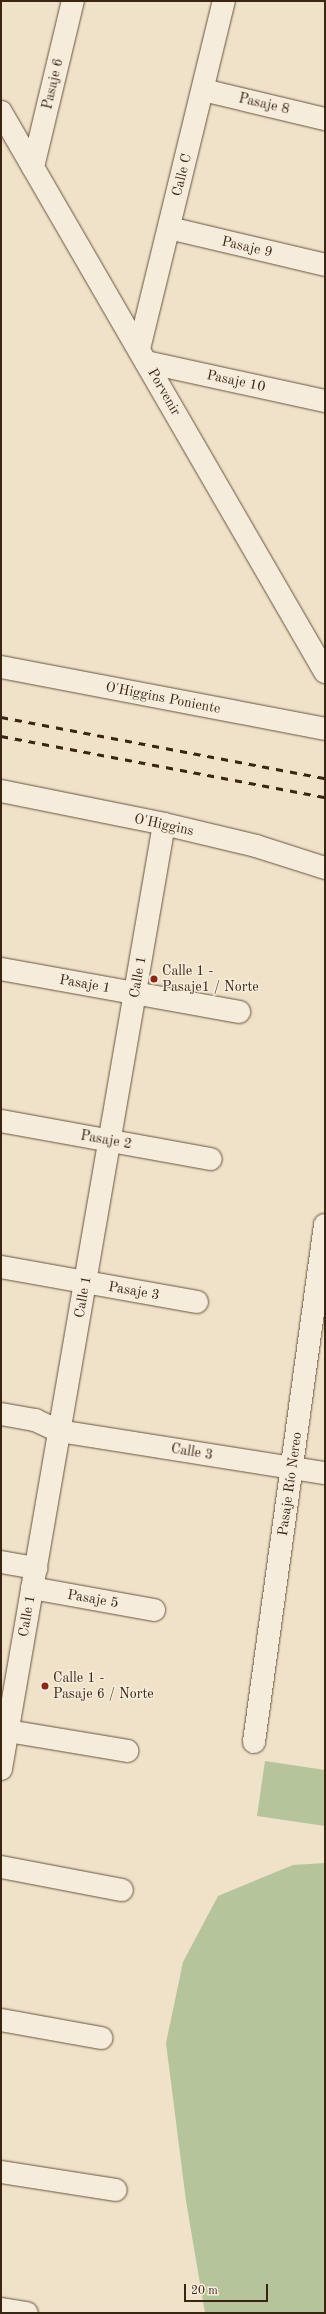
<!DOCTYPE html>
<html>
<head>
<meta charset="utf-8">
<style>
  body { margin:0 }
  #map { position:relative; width:326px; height:2314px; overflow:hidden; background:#f0e2c8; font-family:"Old Standard TT",serif }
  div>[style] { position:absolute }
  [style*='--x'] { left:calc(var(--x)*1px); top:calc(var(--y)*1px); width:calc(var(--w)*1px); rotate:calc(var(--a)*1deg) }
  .green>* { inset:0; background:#b5c49a }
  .roads { filter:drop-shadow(0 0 1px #685440) drop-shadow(0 0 1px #685440) }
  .street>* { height:22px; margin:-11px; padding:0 11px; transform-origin:11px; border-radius:11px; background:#f5ecdb }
  .secondary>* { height:22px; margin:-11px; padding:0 11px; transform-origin:11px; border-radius:11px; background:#f5ecdb }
  .rail>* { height:3px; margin-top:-1.5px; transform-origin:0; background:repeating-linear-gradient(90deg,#3a2513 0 7px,transparent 0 14px) }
  .dots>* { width:11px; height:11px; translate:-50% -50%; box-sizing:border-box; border:2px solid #f5ecdb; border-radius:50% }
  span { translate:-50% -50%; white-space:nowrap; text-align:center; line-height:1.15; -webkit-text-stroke:3px #f5ecdb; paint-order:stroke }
  .street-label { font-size:14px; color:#3a2513 }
  .poi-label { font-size:14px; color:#3a2513 }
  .left { translate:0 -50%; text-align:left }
  .frame { position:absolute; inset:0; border:2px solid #3a2513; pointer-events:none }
  .scale { position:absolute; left:184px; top:2284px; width:84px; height:18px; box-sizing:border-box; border:2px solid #3a2513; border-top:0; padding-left:5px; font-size:12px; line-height:14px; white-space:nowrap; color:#3a2513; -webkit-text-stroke:3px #f5ecdb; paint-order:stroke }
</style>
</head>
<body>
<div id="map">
  <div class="green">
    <i style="clip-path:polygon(265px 1761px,325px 1770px,325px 1826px,257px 1816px)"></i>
    <i style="clip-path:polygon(325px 1863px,325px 2313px,205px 2313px,186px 2201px,166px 2043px,183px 1962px,218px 1896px,293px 1865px)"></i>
  </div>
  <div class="roads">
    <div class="street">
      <i style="--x:203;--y:90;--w:125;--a:13.4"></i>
      <i style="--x:1;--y:112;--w:647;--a:59.95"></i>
      <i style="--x:33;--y:167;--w:171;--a:-76.5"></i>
      <i style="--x:169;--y:228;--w:160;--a:13.3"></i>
      <i style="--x:139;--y:349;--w:358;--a:-76.3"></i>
      <i style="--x:146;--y:362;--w:183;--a:12.3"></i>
      <i style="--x:1;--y:791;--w:166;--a:11.4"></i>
      <i style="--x:164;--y:824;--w:95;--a:13.4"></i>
      <i style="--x:256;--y:846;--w:72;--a:17.7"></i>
      <i style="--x:1;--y:969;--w:242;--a:10.2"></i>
      <i style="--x:1;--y:1121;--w:213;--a:10.3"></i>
      <i style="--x:1;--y:1267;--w:199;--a:10.1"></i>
      <i style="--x:1;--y:1414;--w:35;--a:10"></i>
      <i style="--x:35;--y:1420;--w:26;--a:25"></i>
      <i style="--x:59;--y:1431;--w:269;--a:9"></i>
      <i style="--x:1;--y:1562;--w:36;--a:10"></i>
      <i style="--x:32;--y:1588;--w:124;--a:10.2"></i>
      <i style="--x:8;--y:1731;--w:121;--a:9.5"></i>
      <i style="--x:254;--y:1742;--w:522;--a:-82.18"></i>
      <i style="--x:1;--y:1769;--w:959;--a:-80.21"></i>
      <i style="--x:1;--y:1867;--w:123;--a:10.8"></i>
      <i style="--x:1;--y:2020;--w:102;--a:10.2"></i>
      <i style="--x:1;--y:2172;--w:116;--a:8.9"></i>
      <i style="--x:1;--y:2309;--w:26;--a:9"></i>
    </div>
    <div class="secondary">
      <i style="--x:1;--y:667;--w:330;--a:10.8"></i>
    </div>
  </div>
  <div class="rail">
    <i style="--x:1;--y:717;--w:330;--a:10.7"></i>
    <i style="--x:1;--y:736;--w:330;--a:10.7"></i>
  </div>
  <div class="dots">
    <i style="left:154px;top:979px;background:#8f2418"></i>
    <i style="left:45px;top:1686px;background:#8f2418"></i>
  </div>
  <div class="street-label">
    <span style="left:53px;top:84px;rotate:-77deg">Pasaje 6</span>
    <span style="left:264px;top:104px;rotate:13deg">Pasaje 8</span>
    <span style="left:182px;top:175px;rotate:-76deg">Calle C</span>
    <span style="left:247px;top:247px;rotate:13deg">Pasaje 9</span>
    <span style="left:236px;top:381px;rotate:12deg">Pasaje 10</span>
    <span style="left:164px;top:392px;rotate:60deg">Porvenir</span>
    <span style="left:163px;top:698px;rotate:11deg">O'Higgins Poniente</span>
    <span style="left:164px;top:825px;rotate:12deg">O'Higgins</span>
    <span style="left:138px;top:977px;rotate:-80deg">Calle 1</span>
    <span style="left:85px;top:984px;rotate:10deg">Pasaje 1</span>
    <span style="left:106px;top:1140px;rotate:10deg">Pasaje 2</span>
    <span style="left:134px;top:1291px;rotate:10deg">Pasaje 3</span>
    <span style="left:83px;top:1297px;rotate:-80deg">Calle 1</span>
    <span style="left:192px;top:1452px;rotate:9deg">Calle 3</span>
    <span style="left:290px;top:1484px;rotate:-82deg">Pasaje Río Nereo</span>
    <span style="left:93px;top:1599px;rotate:10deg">Pasaje 5</span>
    <span style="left:27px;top:1616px;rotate:-80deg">Calle 1</span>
  </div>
  <div class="poi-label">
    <span class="left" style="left:162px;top:979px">Calle 1 -<br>Pasaje1 / Norte</span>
    <span class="left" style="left:53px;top:1686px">Calle 1 -<br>Pasaje 6 / Norte</span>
  </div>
  <div class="frame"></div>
  <div class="scale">20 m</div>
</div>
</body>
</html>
